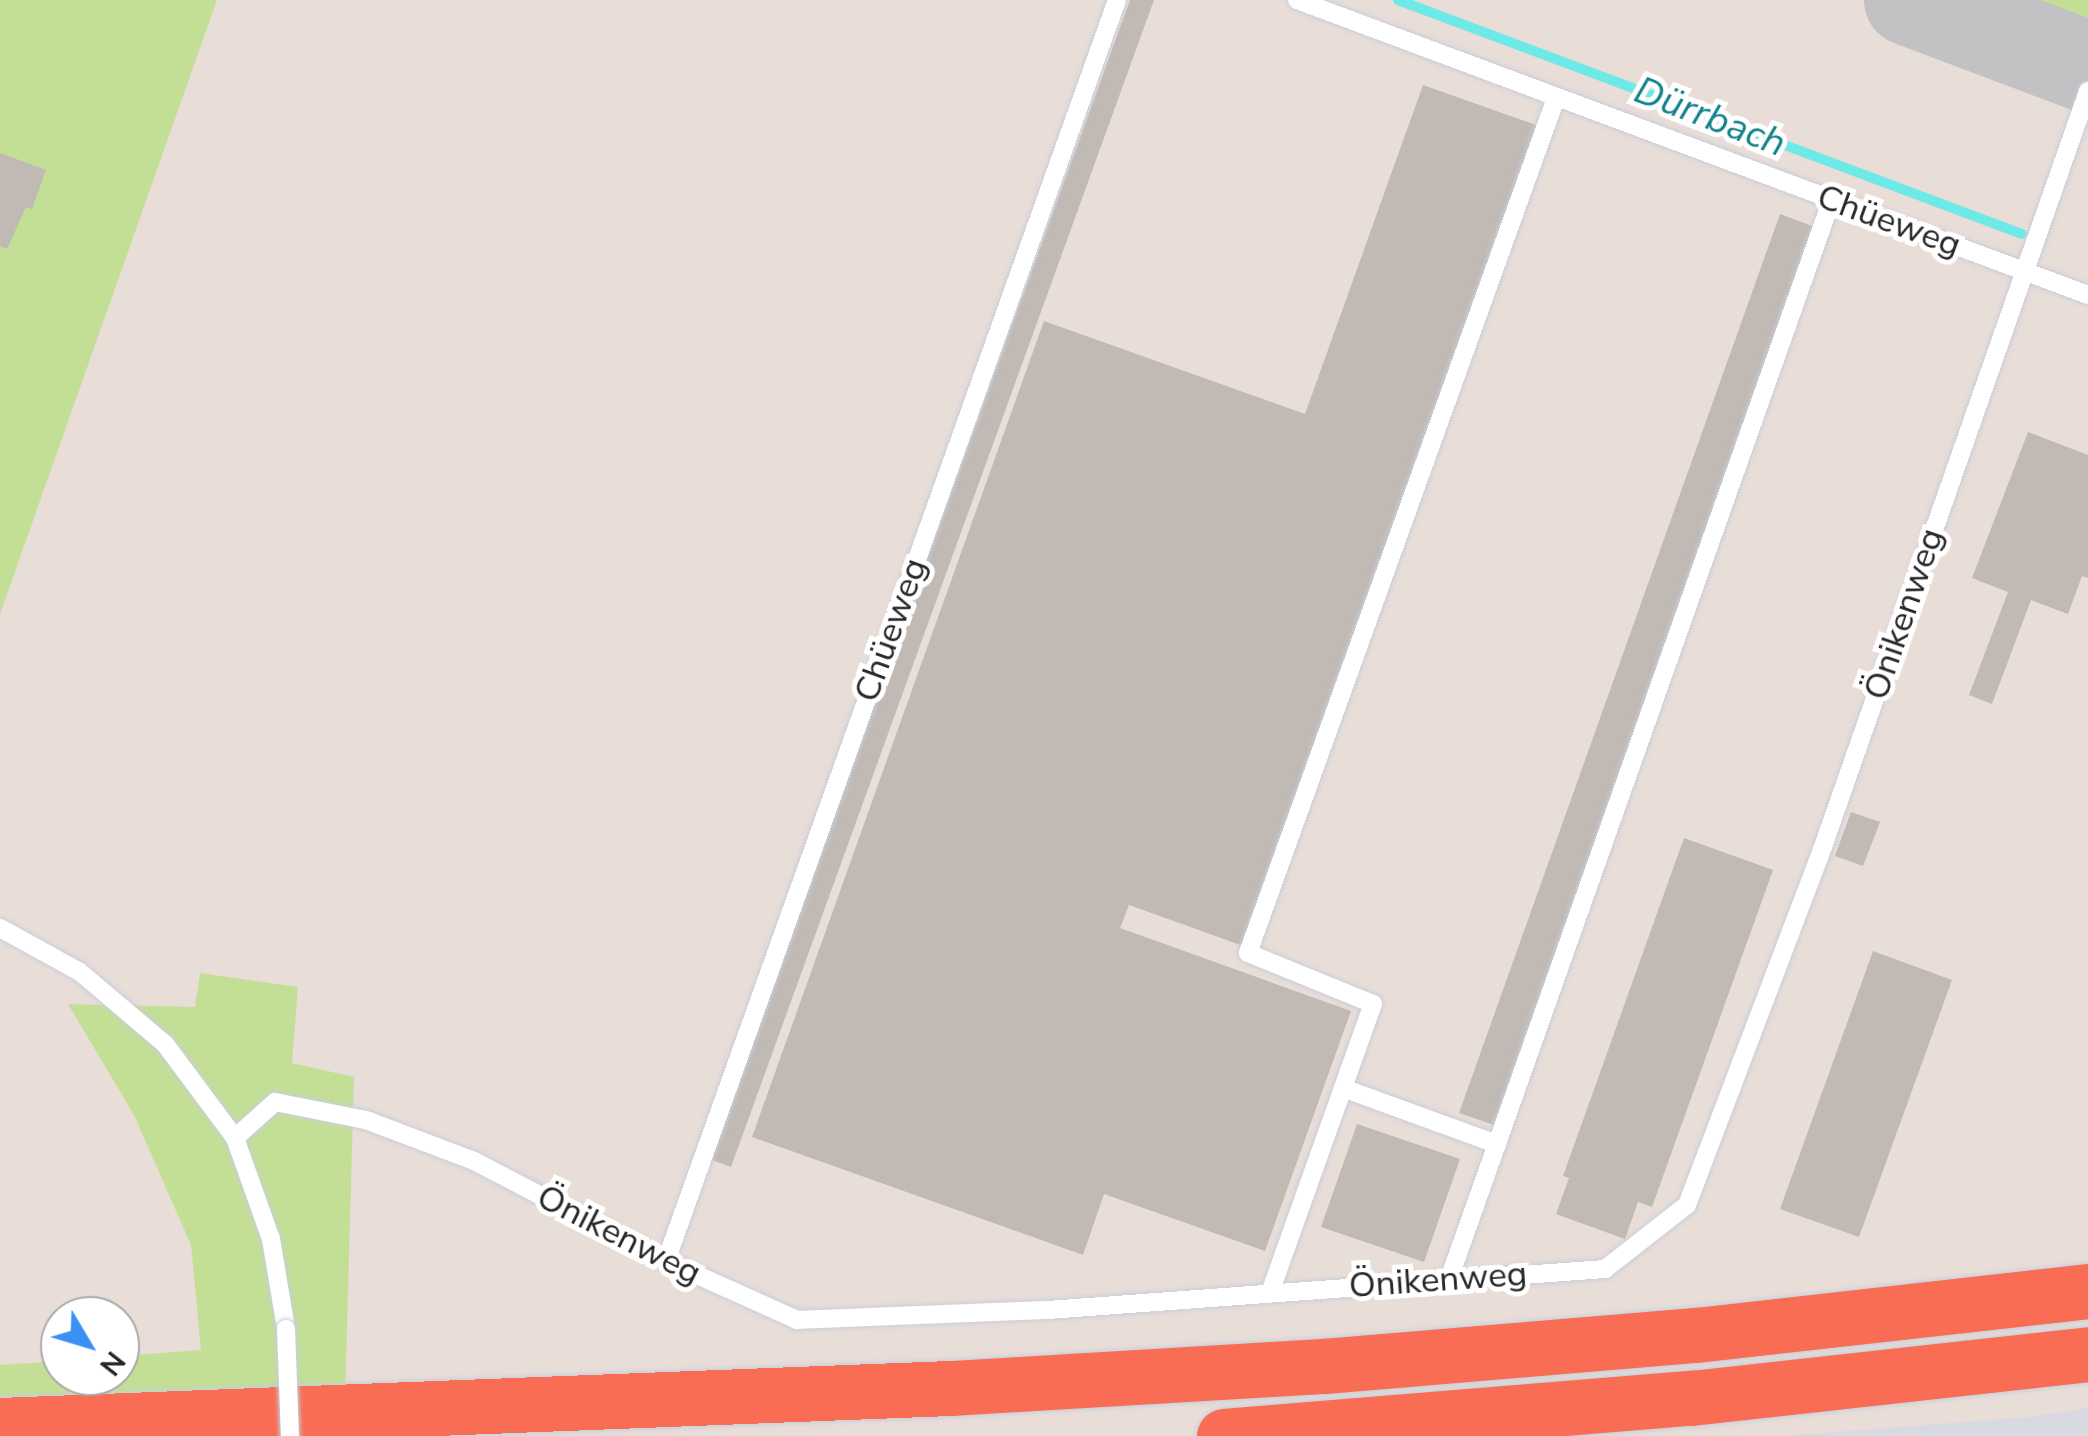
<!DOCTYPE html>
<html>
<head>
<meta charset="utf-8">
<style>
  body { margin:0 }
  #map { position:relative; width:2088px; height:1436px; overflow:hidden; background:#e9ddd8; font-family:"Nunito Sans",sans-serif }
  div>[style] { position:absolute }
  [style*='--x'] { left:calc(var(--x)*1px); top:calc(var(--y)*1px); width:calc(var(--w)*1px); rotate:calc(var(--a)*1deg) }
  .industrial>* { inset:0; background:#d9d9e1 }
  .green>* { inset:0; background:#c3df96 }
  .stream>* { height:10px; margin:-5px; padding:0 5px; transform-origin:5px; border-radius:5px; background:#6de9e7 }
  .taxiway>* { height:92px; margin:-46px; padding:0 46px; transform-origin:46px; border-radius:46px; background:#c2c1c4 }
  .building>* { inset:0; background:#c1b9b4 }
  .roads { filter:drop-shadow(0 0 2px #c7cfd9) drop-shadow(0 0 2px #c7cfd9) }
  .service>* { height:18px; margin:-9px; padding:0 9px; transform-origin:9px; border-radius:9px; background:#fff }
  .motorway>* { height:55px; margin:-27.5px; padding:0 27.5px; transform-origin:27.5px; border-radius:27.5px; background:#f86d54 }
  .bridges { filter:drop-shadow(0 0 2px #c7cfd9) drop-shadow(0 0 2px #c7cfd9) }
  .service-bridge>* { height:18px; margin:-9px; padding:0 9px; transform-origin:9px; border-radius:9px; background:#fff }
  span { translate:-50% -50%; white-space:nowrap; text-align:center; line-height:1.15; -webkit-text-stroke:10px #fff; paint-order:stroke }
  .street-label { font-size:35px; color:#272727 }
  .water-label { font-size:38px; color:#11828a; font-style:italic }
  .north { position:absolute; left:40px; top:1296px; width:100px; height:100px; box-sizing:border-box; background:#fff; border:2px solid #a9a9a9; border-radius:50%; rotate:128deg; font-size:28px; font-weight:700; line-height:40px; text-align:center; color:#272727 }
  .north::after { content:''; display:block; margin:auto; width:35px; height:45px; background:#3b91f3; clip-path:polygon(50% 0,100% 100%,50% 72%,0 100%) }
</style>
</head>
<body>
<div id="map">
  <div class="industrial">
    <i style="clip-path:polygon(2088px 1408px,2088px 1436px,1784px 1436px,2029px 1417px)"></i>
  </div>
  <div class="green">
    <i style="clip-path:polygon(0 0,217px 0,0 614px)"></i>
    <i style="clip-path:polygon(1979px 0,2088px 0,2088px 40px)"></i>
    <i style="clip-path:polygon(200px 973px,298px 987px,292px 1063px,354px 1077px,344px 1436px,0 1436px,0 1365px,60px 1361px,60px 1376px,120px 1376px,120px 1356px,201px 1350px,191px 1245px,134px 1115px,68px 1004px,195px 1007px)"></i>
  </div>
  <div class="stream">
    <i style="--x:1398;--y:0;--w:666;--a:20.56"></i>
  </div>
  <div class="taxiway">
    <i style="--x:1910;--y:0;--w:190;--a:20.6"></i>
  </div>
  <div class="building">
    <i style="clip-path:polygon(1130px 0,1154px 0,731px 1167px,709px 1159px)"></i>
    <i style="clip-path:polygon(1423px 85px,1539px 126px,1246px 947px,1129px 905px,1120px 928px,1351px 1011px,1265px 1251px,1104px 1194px,1083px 1255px,752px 1137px,1044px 321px,1305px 414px)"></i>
    <i style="clip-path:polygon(0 153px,46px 170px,32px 209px,26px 207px,7px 249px,0 246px)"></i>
    <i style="clip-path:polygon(1780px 214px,1815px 227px,1494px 1125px,1459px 1113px)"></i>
    <i style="clip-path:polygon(2028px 432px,2088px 455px,2088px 578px,2082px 576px,2068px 614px,2031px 600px,1992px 704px,1969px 695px,2008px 592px,1972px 578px)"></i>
    <i style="clip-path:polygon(1851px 812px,1880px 822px,1863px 866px,1835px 856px)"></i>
    <i style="clip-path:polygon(1684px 838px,1773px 870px,1652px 1207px,1638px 1202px,1625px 1239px,1556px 1214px,1569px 1178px,1563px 1176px)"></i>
    <i style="clip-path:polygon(1873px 951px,1952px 980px,1859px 1237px,1780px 1209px)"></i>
    <i style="clip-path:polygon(1357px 1124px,1460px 1159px,1424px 1262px,1321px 1227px)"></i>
  </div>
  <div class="roads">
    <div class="service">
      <i style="--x:1297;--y:0;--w:844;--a:20.45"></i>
      <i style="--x:0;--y:928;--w:91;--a:28.8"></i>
      <i style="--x:80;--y:972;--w:111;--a:40.3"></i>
      <i style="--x:165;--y:1044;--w:117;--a:53.3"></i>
      <i style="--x:235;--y:1138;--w:107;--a:70.4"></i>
      <i style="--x:271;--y:1239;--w:91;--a:80.5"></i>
      <i style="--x:1343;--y:1088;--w:164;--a:20"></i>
      <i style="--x:235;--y:1138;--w:54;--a:-42"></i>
      <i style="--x:275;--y:1102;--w:93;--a:11.2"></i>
      <i style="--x:366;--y:1120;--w:116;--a:20.8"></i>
      <i style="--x:474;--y:1161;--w:216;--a:27.5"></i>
      <i style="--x:666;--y:1261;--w:144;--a:24.2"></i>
      <i style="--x:797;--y:1320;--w:251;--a:-2.3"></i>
      <i style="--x:1048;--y:1310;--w:559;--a:-4.21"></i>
      <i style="--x:1605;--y:1269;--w:104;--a:-38"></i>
      <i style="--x:1687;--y:1205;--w:371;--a:-69.2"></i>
      <i style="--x:1819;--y:858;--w:813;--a:-70.67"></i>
      <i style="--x:666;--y:1261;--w:1339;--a:-70.32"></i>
      <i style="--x:1448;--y:1282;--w:1149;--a:-70.48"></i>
      <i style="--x:1271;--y:1290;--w:304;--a:-70.4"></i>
      <i style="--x:1373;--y:1004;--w:135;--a:-157.8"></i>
      <i style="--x:1248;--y:953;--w:909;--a:-70.19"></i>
    </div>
    <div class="motorway">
      <i style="--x:0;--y:1425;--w:952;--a:-2.23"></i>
      <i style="--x:951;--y:1388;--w:374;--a:-3.4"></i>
      <i style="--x:1324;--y:1366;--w:373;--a:-4.8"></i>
      <i style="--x:1696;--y:1335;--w:394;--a:-6.4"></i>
      <i style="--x:1224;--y:1436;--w:469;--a:-4.7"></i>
      <i style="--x:1691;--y:1398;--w:399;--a:-6.3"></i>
    </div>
  </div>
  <div class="bridges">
    <div class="service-bridge">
      <i style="--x:286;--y:1329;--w:107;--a:87.9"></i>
    </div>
  </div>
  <div class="street-label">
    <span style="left:1889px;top:221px;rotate:20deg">Chüeweg</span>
    <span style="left:1904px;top:614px;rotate:-71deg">Önikenweg</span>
    <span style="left:891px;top:630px;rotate:-70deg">Chüeweg</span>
    <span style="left:619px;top:1235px;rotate:27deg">Önikenweg</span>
    <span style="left:1438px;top:1280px;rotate:-4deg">Önikenweg</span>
  </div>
  <div class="water-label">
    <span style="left:1710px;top:117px;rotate:21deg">Dürrbach</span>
  </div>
  <div class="north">N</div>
</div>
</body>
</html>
